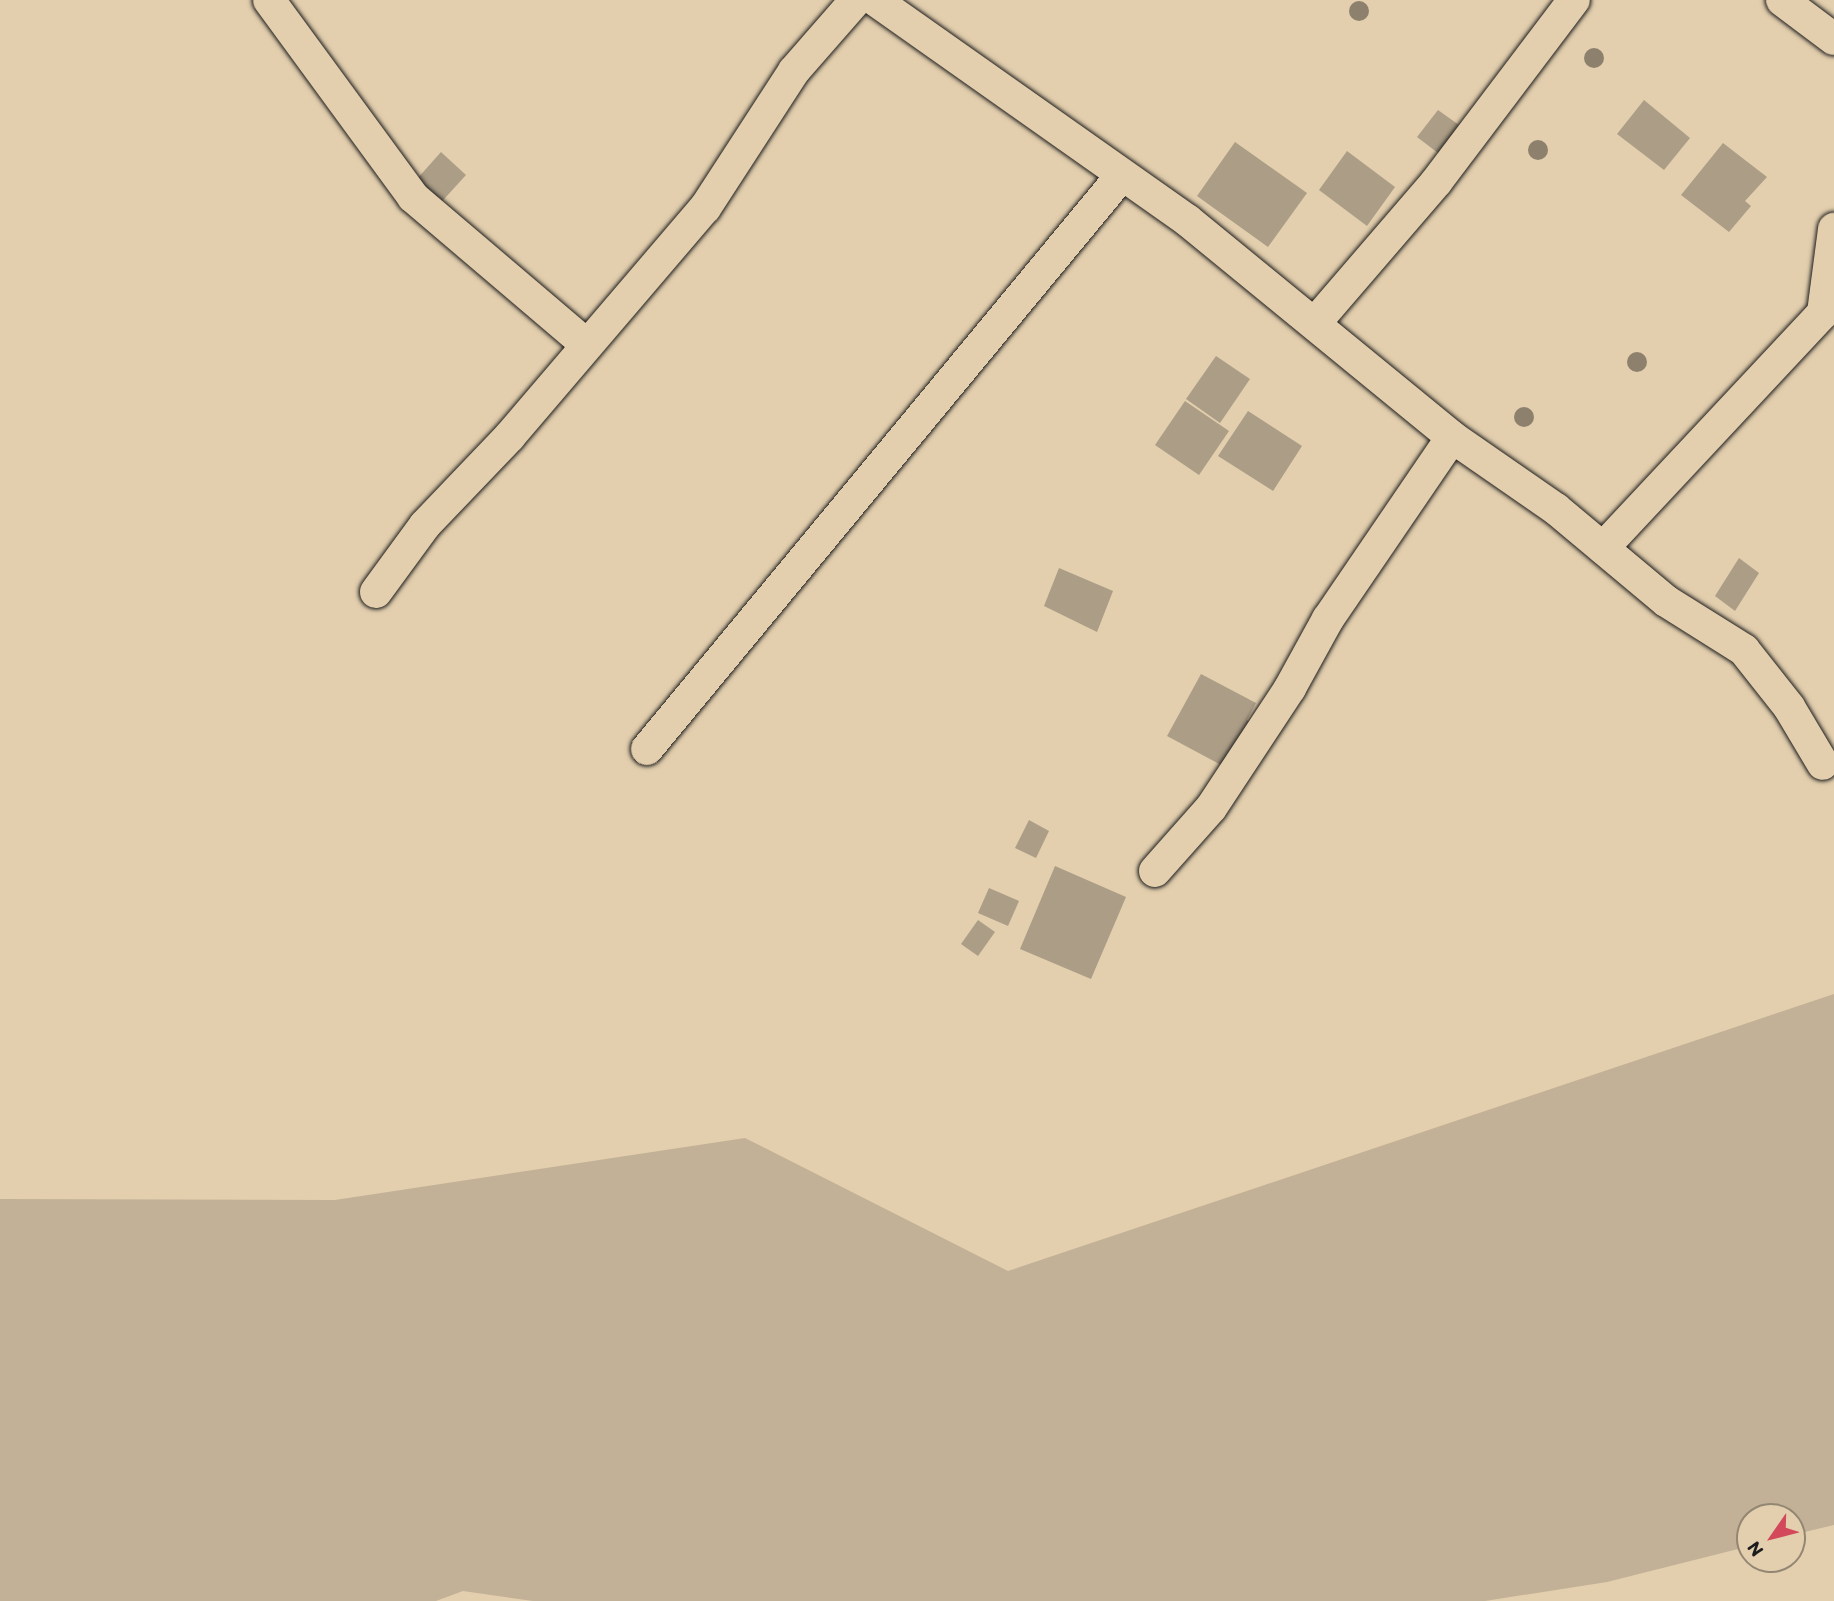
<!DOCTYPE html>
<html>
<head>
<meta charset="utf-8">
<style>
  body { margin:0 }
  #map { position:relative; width:1834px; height:1601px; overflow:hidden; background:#e3cfae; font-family:Itim,sans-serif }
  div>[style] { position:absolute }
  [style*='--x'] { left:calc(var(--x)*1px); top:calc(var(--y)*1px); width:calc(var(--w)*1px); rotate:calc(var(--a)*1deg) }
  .green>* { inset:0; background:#c2b196 }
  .building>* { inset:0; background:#ac9d86 }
  .roads { filter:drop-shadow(0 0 2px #1c1c1c) drop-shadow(0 0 2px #1c1c1c) }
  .minor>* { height:32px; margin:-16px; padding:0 16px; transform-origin:16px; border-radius:16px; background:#e3cfae }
  .trees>* { width:20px; height:20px; margin:-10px; border-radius:50%; background:#8d816e }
  span { translate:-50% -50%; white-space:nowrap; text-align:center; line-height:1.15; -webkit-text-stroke:7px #e3cfae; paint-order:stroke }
  .north { position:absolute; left:1736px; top:1503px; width:70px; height:70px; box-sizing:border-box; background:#e3cfae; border:2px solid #938774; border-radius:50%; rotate:235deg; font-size:19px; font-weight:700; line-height:28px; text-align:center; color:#1c1c1c }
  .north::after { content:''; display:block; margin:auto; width:24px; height:32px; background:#d1495b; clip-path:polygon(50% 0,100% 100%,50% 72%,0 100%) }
</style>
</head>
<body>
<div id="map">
  <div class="green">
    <i style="clip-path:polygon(1834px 994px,1834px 1525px,1792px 1535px,1792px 1517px,1750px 1517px,1750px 1546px,1607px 1582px,1485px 1601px,533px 1601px,463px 1591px,436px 1601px,0 1601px,0 1199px,335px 1200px,745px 1138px,1008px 1271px)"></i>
  </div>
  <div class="building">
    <i style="clip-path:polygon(1644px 100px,1690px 138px,1664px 170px,1617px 134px)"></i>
    <i style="clip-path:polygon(1438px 110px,1459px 125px,1438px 153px,1417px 137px)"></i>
    <i style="clip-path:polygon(1235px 142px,1307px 193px,1268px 247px,1197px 196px)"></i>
    <i style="clip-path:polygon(1723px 143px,1767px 177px,1745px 201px,1751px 206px,1729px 232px,1681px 195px)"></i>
    <i style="clip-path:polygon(1347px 151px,1395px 187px,1367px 226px,1319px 190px)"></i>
    <i style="clip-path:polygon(441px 152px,466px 175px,425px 220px,400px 198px)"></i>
    <i style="clip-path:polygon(1216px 356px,1250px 379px,1220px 423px,1186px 399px)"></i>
    <i style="clip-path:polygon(1185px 401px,1229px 431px,1199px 475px,1155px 445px)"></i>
    <i style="clip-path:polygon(1248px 411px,1302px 446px,1273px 491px,1218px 456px)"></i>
    <i style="clip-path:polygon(1739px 558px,1759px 573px,1735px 611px,1715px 596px)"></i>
    <i style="clip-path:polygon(1059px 568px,1113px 591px,1097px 632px,1044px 606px)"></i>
    <i style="clip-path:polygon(1201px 674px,1256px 703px,1247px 720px,1252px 722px,1223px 766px,1167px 736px)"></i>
    <i style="clip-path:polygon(1029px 820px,1049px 831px,1036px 858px,1015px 848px)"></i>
    <i style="clip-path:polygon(1055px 866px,1126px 897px,1091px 979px,1020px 949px)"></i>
    <i style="clip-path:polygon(989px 888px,1019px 901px,1008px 926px,978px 913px)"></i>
    <i style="clip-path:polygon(978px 920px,995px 932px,978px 956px,961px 944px)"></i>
  </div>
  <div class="roads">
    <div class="minor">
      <i style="--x:269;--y:0;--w:244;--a:53.8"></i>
      <i style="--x:413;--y:197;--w:228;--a:40.4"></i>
      <i style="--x:875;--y:0;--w:382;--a:35.2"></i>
      <i style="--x:1187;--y:220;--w:343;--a:39.3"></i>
      <i style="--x:1452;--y:437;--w:126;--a:34.7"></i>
      <i style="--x:1556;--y:509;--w:143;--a:39.9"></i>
      <i style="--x:1666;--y:601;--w:92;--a:32.1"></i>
      <i style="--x:1744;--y:650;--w:73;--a:51.7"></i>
      <i style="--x:1789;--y:707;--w:66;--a:59.2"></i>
      <i style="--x:1782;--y:0;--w:65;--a:36.9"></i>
      <i style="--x:1315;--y:323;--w:187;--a:-49.3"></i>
      <i style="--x:1437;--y:181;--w:227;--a:-52.9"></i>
      <i style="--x:1603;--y:548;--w:322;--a:-46.9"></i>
      <i style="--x:1823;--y:313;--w:85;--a:-82.5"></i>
      <i style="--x:376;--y:592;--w:83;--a:-53.8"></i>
      <i style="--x:425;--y:525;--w:123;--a:-46.3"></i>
      <i style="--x:510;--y:436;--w:300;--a:-49.5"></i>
      <i style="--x:705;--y:208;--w:163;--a:-57"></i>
      <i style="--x:794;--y:71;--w:94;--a:-48.9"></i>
      <i style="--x:647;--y:749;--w:745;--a:-50.39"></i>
      <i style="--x:1155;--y:871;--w:84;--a:-48.4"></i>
      <i style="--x:1211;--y:808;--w:144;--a:-56.6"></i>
      <i style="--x:1290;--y:688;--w:79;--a:-61.2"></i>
      <i style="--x:1328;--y:619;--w:220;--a:-55.7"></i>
    </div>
  </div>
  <div class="trees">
    <i style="left:1359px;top:11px"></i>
    <i style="left:1594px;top:58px"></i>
    <i style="left:1538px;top:150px"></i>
    <i style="left:1637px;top:362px"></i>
    <i style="left:1524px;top:417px"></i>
  </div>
  <div class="north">N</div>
</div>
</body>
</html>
